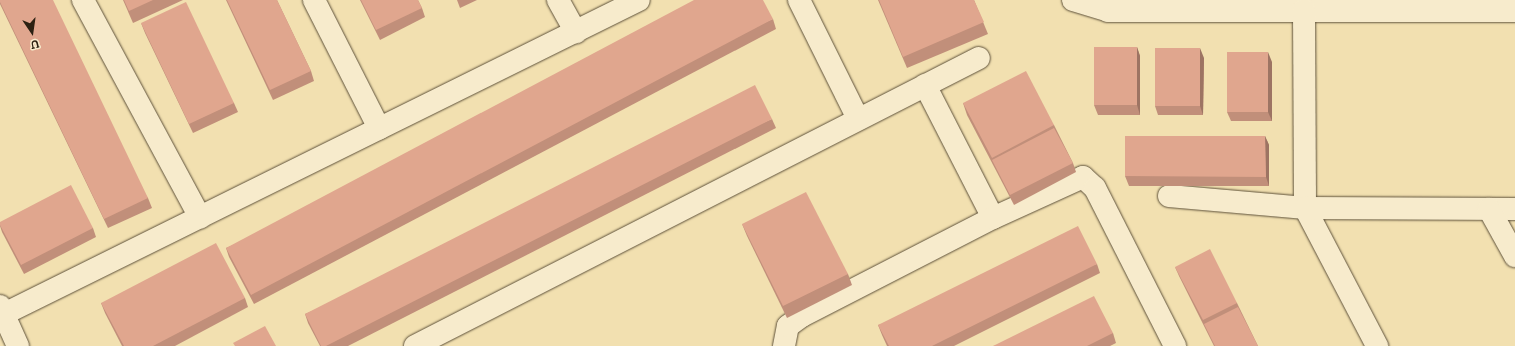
<!DOCTYPE html>
<html>
<head>
<meta charset="utf-8">
<style>
  body { margin:0 }
  #map { position:relative; width:1515px; height:346px; overflow:hidden; background:#f2e0b0; font-family:"IM FELL DW Pica",serif }
  div>[style] { position:absolute }
  [style*='--x'] { left:calc(var(--x)*1px); top:calc(var(--y)*1px); width:calc(var(--w)*1px); rotate:calc(var(--a)*1deg) }
  .roads { filter:drop-shadow(0 0 1px #5e513a) drop-shadow(0 0 1px #5e513a) }
  .street>* { height:22px; margin:-11px; padding:0 11px; transform-origin:11px; border-radius:11px; background:#f7ebcc }
  .wall>* { inset:0; background:#c18f7a }
  .shaded-wall>* { inset:0; background:#9d7463 }
  .building>* { inset:0; background:#e0a68e }
  span { translate:-50% -50%; white-space:nowrap; text-align:center; line-height:1.15; -webkit-text-stroke:3px #f7ebcc; paint-order:stroke }
  .north { position:absolute; left:12px; top:12px; width:40px; height:40px; -webkit-text-stroke:3px #f7ebcc; paint-order:stroke; rotate:167deg; font-size:11px; font-weight:700; line-height:16px; text-align:center; color:#2c2112 }
  .north::after { content:''; display:block; margin:auto; width:14px; height:18px; background:#2c2112; clip-path:polygon(50% 0,100% 100%,50% 72%,0 100%) }
</style>
</head>
<body>
<div id="map">
  <div class="roads">
    <div class="street">
      <i style="--x:83;--y:0;--w:247;--a:61.7"></i>
      <i style="--x:314;--y:0;--w:144;--a:63.1"></i>
      <i style="--x:558;--y:0;--w:37;--a:61"></i>
      <i style="--x:799;--y:0;--w:133;--a:63.6"></i>
      <i style="--x:1073;--y:0;--w:37;--a:17"></i>
      <i style="--x:1108;--y:11;--w:407;--a:0"></i>
      <i style="--x:1304;--y:10;--w:198;--a:89.7"></i>
      <i style="--x:1305;--y:208;--w:156;--a:62.4"></i>
      <i style="--x:925;--y:85;--w:149;--a:62.9"></i>
      <i style="--x:1169;--y:196;--w:137;--a:5"></i>
      <i style="--x:1305;--y:208;--w:210;--a:0.3"></i>
      <i style="--x:1489;--y:209;--w:54;--a:61"></i>
      <i style="--x:0;--y:306;--w:44;--a:65.8"></i>
      <i style="--x:4;--y:314;--w:708;--a:-26.31"></i>
      <i style="--x:415;--y:346;--w:633;--a:-27.05"></i>
      <i style="--x:784;--y:346;--w:20;--a:-79"></i>
      <i style="--x:788;--y:326;--w:17;--a:-36"></i>
      <i style="--x:802;--y:316;--w:215;--a:-27.2"></i>
      <i style="--x:993;--y:218;--w:99;--a:-24.5"></i>
      <i style="--x:1083;--y:177;--w:16;--a:43"></i>
      <i style="--x:1095;--y:188;--w:177;--a:63.1"></i>
    </div>
  </div>
  <div class="wall">
    <i style="clip-path:polygon(0 0,148px 198px,152px 208px,108px 228px,0 4px)"></i>
    <i style="clip-path:polygon(123px 0,183px 0,133px 23px)"></i>
    <i style="clip-path:polygon(226px 0,277px 0,311px 71px,314px 81px,273px 100px)"></i>
    <i style="clip-path:polygon(360px 0,418px 0,422px 8px,425px 17px,380px 40px)"></i>
    <i style="clip-path:polygon(457px 0,477px 0,460px 8px)"></i>
    <i style="clip-path:polygon(878px 0,974px 0,988px 34px,907px 68px)"></i>
    <i style="clip-path:polygon(773px 19px,776px 29px,254px 304px,229px 257px,226px 248px)"></i>
    <i style="clip-path:polygon(141px 23px,234px 103px,238px 112px,193px 133px,145px 33px)"></i>
    <i style="clip-path:polygon(1137px 47px,1140px 56px,1140px 115px,1098px 115px,1094px 105px)"></i>
    <i style="clip-path:polygon(1204px 58px,1203px 115px,1158px 115px,1155px 106px)"></i>
    <i style="clip-path:polygon(1272px 62px,1272px 121px,1231px 121px,1227px 112px)"></i>
    <i style="clip-path:polygon(963px 103px,1054px 125px,1073px 163px,1076px 172px,1014px 205px,967px 115px)"></i>
    <i style="clip-path:polygon(772px 119px,776px 128px,348px 346px,320px 346px,308px 323px,305px 314px)"></i>
    <i style="clip-path:polygon(1265px 136px,1269px 145px,1269px 186px,1129px 186px,1125px 176px)"></i>
    <i style="clip-path:polygon(0 222px,93px 228px,96px 237px,24px 274px,2px 232px,0 226px)"></i>
    <i style="clip-path:polygon(742px 224px,848px 274px,852px 285px,787px 318px,747px 236px)"></i>
    <i style="clip-path:polygon(1097px 264px,1100px 273px,954px 346px,887px 346px,882px 335px,878px 325px)"></i>
    <i style="clip-path:polygon(1175px 267px,1237px 303px,1258px 346px,1214px 346px,1179px 276px)"></i>
    <i style="clip-path:polygon(245px 298px,248px 307px,175px 346px,122px 346px,105px 313px,101px 303px)"></i>
    <i style="clip-path:polygon(1113px 333px,1116px 343px,1110px 346px,993px 346px)"></i>
  </div>
  <div class="shaded-wall">
    <i style="clip-path:polygon(1137px 47px,1140px 56px,1140px 115px,1137px 105px)"></i>
    <i style="clip-path:polygon(1200px 48px,1204px 58px,1203px 115px,1200px 106px)"></i>
    <i style="clip-path:polygon(1268px 52px,1272px 62px,1272px 121px,1268px 112px)"></i>
    <i style="clip-path:polygon(1265px 136px,1269px 145px,1269px 186px,1266px 177px)"></i>
  </div>
  <div class="building">
    <i style="clip-path:polygon(0 0,53px 0,148px 198px,104px 219px,0 2px)"></i>
    <i style="clip-path:polygon(124px 0,153px 0,129px 11px)"></i>
    <i style="clip-path:polygon(227px 0,277px 0,311px 71px,270px 90px)"></i>
    <i style="clip-path:polygon(361px 0,418px 0,422px 8px,376px 30px)"></i>
    <i style="clip-path:polygon(694px 0,763px 0,773px 19px,251px 295px,226px 248px)"></i>
    <i style="clip-path:polygon(879px 0,974px 0,984px 22px,903px 57px)"></i>
    <i style="clip-path:polygon(186px 2px,234px 103px,189px 124px,141px 23px)"></i>
    <i style="clip-path:polygon(1094px 47px,1137px 47px,1137px 105px,1094px 105px)"></i>
    <i style="clip-path:polygon(1155px 48px,1200px 48px,1200px 106px,1155px 106px)"></i>
    <i style="clip-path:polygon(1227px 52px,1268px 52px,1268px 112px,1227px 112px)"></i>
    <i style="clip-path:polygon(1026px 71px,1054px 125px,992px 158px,963px 103px)"></i>
    <i style="clip-path:polygon(755px 85px,772px 119px,326px 346px,321px 346px,305px 314px)"></i>
    <i style="clip-path:polygon(1054px 128px,1073px 163px,1010px 195px,992px 160px)"></i>
    <i style="clip-path:polygon(1125px 136px,1265px 136px,1266px 177px,1125px 176px)"></i>
    <i style="clip-path:polygon(71px 185px,93px 228px,21px 265px,0 225px,0 222px)"></i>
    <i style="clip-path:polygon(806px 192px,848px 274px,783px 306px,742px 224px)"></i>
    <i style="clip-path:polygon(1078px 226px,1097px 264px,932px 346px,889px 346px,878px 325px)"></i>
    <i style="clip-path:polygon(216px 243px,245px 298px,153px 346px,124px 346px,101px 303px)"></i>
    <i style="clip-path:polygon(1210px 249px,1237px 303px,1203px 320px,1175px 267px)"></i>
    <i style="clip-path:polygon(1094px 296px,1113px 333px,1087px 346px,993px 346px)"></i>
    <i style="clip-path:polygon(1238px 307px,1258px 346px,1215px 346px,1204px 324px)"></i>
    <i style="clip-path:polygon(265px 326px,276px 346px,235px 346px,233px 343px)"></i>
  </div>
  <div class="north">U</div>
</div>
</body>
</html>
